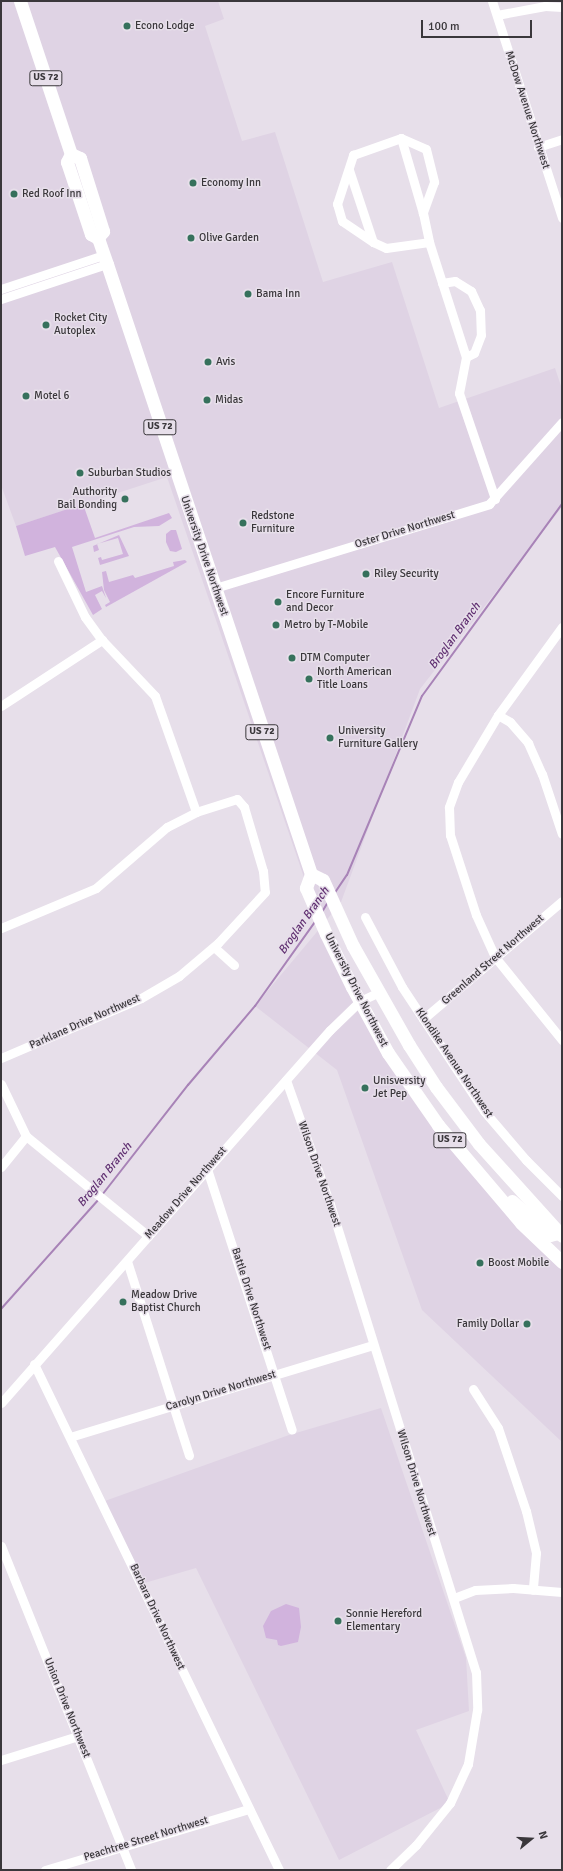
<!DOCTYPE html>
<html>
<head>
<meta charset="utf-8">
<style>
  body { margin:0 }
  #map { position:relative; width:563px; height:1871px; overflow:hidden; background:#e7dfea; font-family:Signika,sans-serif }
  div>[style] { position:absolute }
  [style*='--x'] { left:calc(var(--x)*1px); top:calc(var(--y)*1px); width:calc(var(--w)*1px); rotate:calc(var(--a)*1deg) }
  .built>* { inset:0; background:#dfd3e4 }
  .green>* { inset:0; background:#d1b3dd }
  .stream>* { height:2px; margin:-1px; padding:0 1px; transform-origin:1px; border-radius:1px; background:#a883b7 }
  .minor>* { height:9px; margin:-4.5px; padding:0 4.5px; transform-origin:4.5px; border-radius:4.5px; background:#fff }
  .highway>* { height:13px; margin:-6.5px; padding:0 6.5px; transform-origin:6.5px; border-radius:6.5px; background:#fff }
  .dots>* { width:11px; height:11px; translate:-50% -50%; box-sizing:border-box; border:2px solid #e7dfea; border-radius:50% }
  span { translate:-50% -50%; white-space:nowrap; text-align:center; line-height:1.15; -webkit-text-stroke:3px #e7dfea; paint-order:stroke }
  .shield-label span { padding:1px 3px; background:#e7dfea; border:1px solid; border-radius:3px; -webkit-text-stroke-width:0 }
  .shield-label { font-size:10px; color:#3a373b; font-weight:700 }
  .poi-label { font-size:11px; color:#3a373b }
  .left { translate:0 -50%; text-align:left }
  .right { translate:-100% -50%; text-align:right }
  .street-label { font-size:11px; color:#3a373b }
  .water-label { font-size:12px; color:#613172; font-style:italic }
  .frame { position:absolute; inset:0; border:2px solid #3a373b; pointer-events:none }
  .north { position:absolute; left:511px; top:1819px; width:40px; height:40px; -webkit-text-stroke:3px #e7dfea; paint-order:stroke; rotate:72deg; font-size:11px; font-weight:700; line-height:16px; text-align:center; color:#3a373b }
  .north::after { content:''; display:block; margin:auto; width:14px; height:18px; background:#3a373b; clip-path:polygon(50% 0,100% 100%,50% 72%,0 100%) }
  .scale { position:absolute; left:421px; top:20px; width:111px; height:18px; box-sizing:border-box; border:2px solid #3a373b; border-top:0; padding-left:5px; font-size:12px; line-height:14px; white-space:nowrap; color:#3a373b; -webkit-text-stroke:3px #e7dfea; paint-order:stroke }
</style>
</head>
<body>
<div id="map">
  <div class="built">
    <i style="clip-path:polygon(1px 1px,218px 1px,224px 19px,205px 26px,242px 141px,275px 132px,323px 282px,392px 262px,439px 408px,555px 368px,562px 389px,562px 507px,420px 689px,341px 902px,321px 927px,366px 1018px,465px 1163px,562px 1258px,562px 1442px,422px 1310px,337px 1070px,255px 1006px,321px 927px,167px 477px,16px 526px,1px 485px)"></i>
    <i style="clip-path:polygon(381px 1408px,466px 1658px,469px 1711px,416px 1730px,450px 1803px,339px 1860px,196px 1568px,141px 1584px,102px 1502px,289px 1435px)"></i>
  </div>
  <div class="green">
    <i style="clip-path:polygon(83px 504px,95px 538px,169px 513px,172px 518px,159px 526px,134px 527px,72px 547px,86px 592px,102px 586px,106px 598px,102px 591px,95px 595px,102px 609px,93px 615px,55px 547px,25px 556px,16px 526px)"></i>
    <i style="clip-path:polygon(171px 530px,176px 530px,182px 549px,176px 552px,170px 551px,166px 542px,166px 534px)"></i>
    <i style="clip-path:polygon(119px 535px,129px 556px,100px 565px,98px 558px,101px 557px,102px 560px,123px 554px,118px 538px,97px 544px,99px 550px,94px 552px,93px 546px)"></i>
    <i style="clip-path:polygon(185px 560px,187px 562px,106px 607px,105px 605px,110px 602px,104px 590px,102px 572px,106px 571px,109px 582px,133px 575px,135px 578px,174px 566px,173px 562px)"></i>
    <i style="clip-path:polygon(286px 1604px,299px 1608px,301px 1627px,298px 1642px,281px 1646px,278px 1645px,277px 1640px,266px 1638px,263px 1626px,271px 1611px)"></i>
  </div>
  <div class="stream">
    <i style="--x:334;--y:894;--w:23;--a:-56"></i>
    <i style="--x:347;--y:875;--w:194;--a:-67.3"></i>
    <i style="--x:422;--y:696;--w:238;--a:-53.9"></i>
    <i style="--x:322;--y:912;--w:12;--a:-59"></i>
    <i style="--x:102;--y:1195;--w:140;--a:-52"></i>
    <i style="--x:188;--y:1085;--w:104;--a:-49.7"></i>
    <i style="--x:255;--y:1006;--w:103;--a:-54.5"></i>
    <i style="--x:1;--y:1309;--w:146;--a:-48.3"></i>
  </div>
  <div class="minor">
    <i style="--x:492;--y:1;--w:228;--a:72.1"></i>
    <i style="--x:497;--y:15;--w:49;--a:-10.6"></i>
    <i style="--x:545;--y:6;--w:17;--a:3"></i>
    <i style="--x:401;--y:138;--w:78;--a:73.7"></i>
    <i style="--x:538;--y:147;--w:25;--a:-18"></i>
    <i style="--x:349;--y:170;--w:76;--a:71.6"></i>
    <i style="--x:373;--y:242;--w:14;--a:25"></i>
    <i style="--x:386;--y:248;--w:43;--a:-7.9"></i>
    <i style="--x:373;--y:242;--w:37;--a:-146"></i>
    <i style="--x:342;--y:221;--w:18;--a:-106"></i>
    <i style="--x:337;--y:204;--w:52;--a:-71.9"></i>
    <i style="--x:353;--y:155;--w:51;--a:-19.5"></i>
    <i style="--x:401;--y:138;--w:27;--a:24"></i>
    <i style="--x:426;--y:149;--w:34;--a:76"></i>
    <i style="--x:434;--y:182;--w:33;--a:110"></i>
    <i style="--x:423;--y:213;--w:30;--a:78"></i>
    <i style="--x:429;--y:242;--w:121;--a:72.2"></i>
    <i style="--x:466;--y:357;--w:37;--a:101"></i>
    <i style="--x:459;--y:393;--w:112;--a:71.2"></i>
    <i style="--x:442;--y:283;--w:13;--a:-9"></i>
    <i style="--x:455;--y:281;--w:19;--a:32"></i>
    <i style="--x:471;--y:291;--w:21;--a:65"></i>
    <i style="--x:480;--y:310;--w:25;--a:88"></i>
    <i style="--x:481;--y:335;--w:19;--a:111"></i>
    <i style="--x:474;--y:353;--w:9;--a:153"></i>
    <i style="--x:1;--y:289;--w:108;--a:-18.3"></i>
    <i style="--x:1;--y:299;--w:112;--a:-18.3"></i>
    <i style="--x:58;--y:561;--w:62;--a:64.3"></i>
    <i style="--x:85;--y:617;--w:29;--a:54"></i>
    <i style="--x:102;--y:640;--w:77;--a:46.6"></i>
    <i style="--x:155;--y:696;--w:123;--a:70.5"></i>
    <i style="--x:215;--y:588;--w:287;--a:-17"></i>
    <i style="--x:489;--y:504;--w:110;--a:-48.3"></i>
    <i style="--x:562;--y:627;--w:109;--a:126"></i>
    <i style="--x:498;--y:715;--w:78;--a:120.8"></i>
    <i style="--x:458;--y:782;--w:27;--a:110"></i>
    <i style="--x:449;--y:807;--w:28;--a:88"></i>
    <i style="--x:450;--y:835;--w:84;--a:72"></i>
    <i style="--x:476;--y:915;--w:46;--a:65.7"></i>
    <i style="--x:495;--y:957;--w:107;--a:51.1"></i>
    <i style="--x:1;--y:706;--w:121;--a:-33.2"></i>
    <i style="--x:498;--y:715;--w:14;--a:30"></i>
    <i style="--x:510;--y:722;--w:28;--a:49"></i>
    <i style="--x:528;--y:743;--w:34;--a:66"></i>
    <i style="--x:542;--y:774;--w:63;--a:71.6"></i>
    <i style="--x:365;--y:917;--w:79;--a:62.1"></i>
    <i style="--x:402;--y:987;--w:149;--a:56.5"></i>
    <i style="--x:484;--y:1111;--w:65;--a:49.4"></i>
    <i style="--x:526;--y:1160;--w:51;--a:45"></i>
    <i style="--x:1;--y:928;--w:103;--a:-22.8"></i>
    <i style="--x:96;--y:888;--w:94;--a:-40.7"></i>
    <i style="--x:167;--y:827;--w:33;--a:-27"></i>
    <i style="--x:196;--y:812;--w:43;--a:-17.6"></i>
    <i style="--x:237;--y:799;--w:11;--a:49"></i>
    <i style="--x:244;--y:807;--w:67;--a:73.5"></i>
    <i style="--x:263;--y:871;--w:21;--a:85"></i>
    <i style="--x:265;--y:892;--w:69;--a:132.7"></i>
    <i style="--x:218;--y:943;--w:51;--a:139.8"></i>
    <i style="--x:179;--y:976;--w:44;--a:149.9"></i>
    <i style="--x:141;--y:998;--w:152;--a:156.8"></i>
    <i style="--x:214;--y:947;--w:27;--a:42"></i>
    <i style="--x:423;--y:1019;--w:182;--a:-40.3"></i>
    <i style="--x:286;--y:1080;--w:132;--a:70.5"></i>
    <i style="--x:330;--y:1204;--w:490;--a:72.7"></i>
    <i style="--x:476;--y:1672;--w:38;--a:88"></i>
    <i style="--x:477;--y:1710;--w:55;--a:99.5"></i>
    <i style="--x:468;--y:1764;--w:43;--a:114.8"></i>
    <i style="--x:450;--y:1803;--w:54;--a:129"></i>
    <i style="--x:416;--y:1845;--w:36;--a:136"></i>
    <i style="--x:1;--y:1084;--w:58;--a:64.3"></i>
    <i style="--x:26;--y:1136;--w:158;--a:39.3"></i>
    <i style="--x:1;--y:1167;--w:40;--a:-51"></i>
    <i style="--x:207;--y:1169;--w:274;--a:72"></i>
    <i style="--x:127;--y:1261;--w:204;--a:72.3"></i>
    <i style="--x:34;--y:1364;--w:562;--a:64.16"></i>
    <i style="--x:473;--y:1389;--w:46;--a:57.3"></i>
    <i style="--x:498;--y:1428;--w:88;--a:71.4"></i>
    <i style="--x:526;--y:1511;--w:43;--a:76.6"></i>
    <i style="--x:536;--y:1553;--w:37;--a:95"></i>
    <i style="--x:1;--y:1403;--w:497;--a:-48.6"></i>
    <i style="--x:330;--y:1030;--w:42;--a:-44"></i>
    <i style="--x:360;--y:1001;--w:21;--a:-25"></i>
    <i style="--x:70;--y:1437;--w:317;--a:-16.9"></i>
    <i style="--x:1;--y:1546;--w:349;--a:68.1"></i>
    <i style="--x:454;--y:1598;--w:22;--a:-21"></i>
    <i style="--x:475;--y:1590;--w:38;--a:-3"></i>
    <i style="--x:513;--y:1588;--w:49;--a:4.7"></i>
    <i style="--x:1;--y:1760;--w:81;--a:-17.3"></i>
    <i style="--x:45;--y:1870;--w:212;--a:-16.7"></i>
  </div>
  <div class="highway">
    <i style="--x:20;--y:1;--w:161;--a:71.6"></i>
    <i style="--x:71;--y:154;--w:10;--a:24"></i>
    <i style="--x:80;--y:158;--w:77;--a:72.5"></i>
    <i style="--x:103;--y:231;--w:9;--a:126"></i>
    <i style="--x:71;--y:154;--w:9;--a:117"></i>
    <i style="--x:67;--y:162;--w:76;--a:71.6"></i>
    <i style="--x:91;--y:234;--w:8;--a:30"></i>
    <i style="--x:98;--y:238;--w:28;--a:71"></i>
    <i style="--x:107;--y:264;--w:643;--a:71.51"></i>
    <i style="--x:311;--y:874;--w:15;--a:110"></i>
    <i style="--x:306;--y:888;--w:50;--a:66.5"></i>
    <i style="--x:326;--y:934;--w:59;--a:63.9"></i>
    <i style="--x:352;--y:987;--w:75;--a:61.4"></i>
    <i style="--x:388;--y:1053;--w:88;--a:55.2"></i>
    <i style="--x:438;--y:1125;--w:128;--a:49.7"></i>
    <i style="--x:521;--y:1223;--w:57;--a:43.6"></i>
    <i style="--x:311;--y:874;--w:13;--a:27"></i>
    <i style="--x:323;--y:880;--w:72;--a:65.6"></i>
    <i style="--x:353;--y:946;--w:114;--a:60.5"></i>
    <i style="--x:409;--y:1045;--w:50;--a:57.3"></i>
    <i style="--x:436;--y:1087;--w:71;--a:53"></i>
    <i style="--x:479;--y:1144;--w:124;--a:47.9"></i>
    <i style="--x:512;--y:1201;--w:51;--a:41.8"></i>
    <i style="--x:550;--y:1235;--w:9;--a:-13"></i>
  </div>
  <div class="dots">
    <i style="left:127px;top:26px;background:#36715c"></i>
    <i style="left:193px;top:183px;background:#36715c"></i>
    <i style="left:14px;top:194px;background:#36715c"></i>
    <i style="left:191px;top:238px;background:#36715c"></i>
    <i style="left:248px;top:294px;background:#36715c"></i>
    <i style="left:46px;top:325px;background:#36715c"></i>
    <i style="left:208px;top:362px;background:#36715c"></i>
    <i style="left:26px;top:396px;background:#36715c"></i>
    <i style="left:207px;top:400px;background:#36715c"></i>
    <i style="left:80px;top:473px;background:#36715c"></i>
    <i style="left:125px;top:499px;background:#36715c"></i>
    <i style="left:243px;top:523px;background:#36715c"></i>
    <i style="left:366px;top:574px;background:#36715c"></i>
    <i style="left:278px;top:602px;background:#36715c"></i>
    <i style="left:276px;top:625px;background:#36715c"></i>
    <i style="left:292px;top:658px;background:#36715c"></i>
    <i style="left:309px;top:679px;background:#36715c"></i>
    <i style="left:330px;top:738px;background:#36715c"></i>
    <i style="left:365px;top:1088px;background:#36715c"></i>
    <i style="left:480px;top:1263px;background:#36715c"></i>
    <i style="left:123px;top:1302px;background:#36715c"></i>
    <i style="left:527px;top:1324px;background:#36715c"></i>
    <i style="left:338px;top:1621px;background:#36715c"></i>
  </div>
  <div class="shield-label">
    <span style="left:46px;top:78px">US 72</span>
    <span style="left:160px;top:427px">US 72</span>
    <span style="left:262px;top:732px">US 72</span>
    <span style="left:450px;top:1140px">US 72</span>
  </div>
  <div class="poi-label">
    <span class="left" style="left:135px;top:26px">Econo Lodge</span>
    <span class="left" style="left:201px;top:183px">Economy Inn</span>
    <span class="left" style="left:22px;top:194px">Red Roof Inn</span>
    <span class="left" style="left:199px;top:238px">Olive Garden</span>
    <span class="left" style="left:256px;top:294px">Bama Inn</span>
    <span class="left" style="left:54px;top:325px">Rocket City<br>Autoplex</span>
    <span class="left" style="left:216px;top:362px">Avis</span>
    <span class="left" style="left:34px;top:396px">Motel 6</span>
    <span class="left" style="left:215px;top:400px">Midas</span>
    <span class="left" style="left:88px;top:473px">Suburban Studios</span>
    <span class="right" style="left:117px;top:499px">Authority<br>Bail Bonding</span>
    <span class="left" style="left:251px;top:523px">Redstone<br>Furniture</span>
    <span class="left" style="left:374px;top:574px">Riley Security</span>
    <span class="left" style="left:286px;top:602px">Encore Furniture<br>and Decor</span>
    <span class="left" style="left:284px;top:625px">Metro by T-Mobile</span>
    <span class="left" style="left:300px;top:658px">DTM Computer</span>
    <span class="left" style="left:317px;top:679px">North American<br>Title Loans</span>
    <span class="left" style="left:338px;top:738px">University<br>Furniture Gallery</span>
    <span class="left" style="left:373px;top:1088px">Unisversity<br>Jet Pep</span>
    <span class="left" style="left:488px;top:1263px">Boost Mobile</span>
    <span class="left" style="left:131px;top:1302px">Meadow Drive<br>Baptist Church</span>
    <span class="right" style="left:519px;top:1324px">Family Dollar</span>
    <span class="left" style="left:346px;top:1621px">Sonnie Hereford<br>Elementary</span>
  </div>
  <div class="street-label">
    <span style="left:527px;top:110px;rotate:72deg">McDow Avenue Northwest</span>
    <span style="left:405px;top:530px;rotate:-17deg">Oster Drive Northwest</span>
    <span style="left:204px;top:556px;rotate:71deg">University Drive Northwest</span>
    <span style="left:493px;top:960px;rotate:-41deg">Greenland Street Northwest</span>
    <span style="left:356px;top:990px;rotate:63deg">University Drive Northwest</span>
    <span style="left:85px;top:1022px;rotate:-24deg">Parklane Drive Northwest</span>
    <span style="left:454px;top:1063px;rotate:56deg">Klondike Avenue Northwest</span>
    <span style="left:319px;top:1174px;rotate:71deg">Wilson Drive Northwest</span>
    <span style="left:186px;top:1193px;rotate:-49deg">Meadow Drive Northwest</span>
    <span style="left:251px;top:1299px;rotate:72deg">Battle Drive Northwest</span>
    <span style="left:221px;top:1391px;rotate:-17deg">Carolyn Drive Northwest</span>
    <span style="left:416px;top:1483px;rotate:73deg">Wilson Drive Northwest</span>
    <span style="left:157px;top:1617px;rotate:65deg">Barbara Drive Northwest</span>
    <span style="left:67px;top:1708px;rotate:68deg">Union Drive Northwest</span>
    <span style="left:146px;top:1839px;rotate:-17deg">Peachtree Street Northwest</span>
  </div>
  <div class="water-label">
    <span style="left:455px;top:636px;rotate:-54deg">Broglan Branch</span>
    <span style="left:304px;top:921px;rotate:-55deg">Broglan Branch</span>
    <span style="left:105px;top:1175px;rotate:-51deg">Broglan Branch</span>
  </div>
  <div class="frame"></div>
  <div class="north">N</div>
  <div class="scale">100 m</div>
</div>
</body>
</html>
